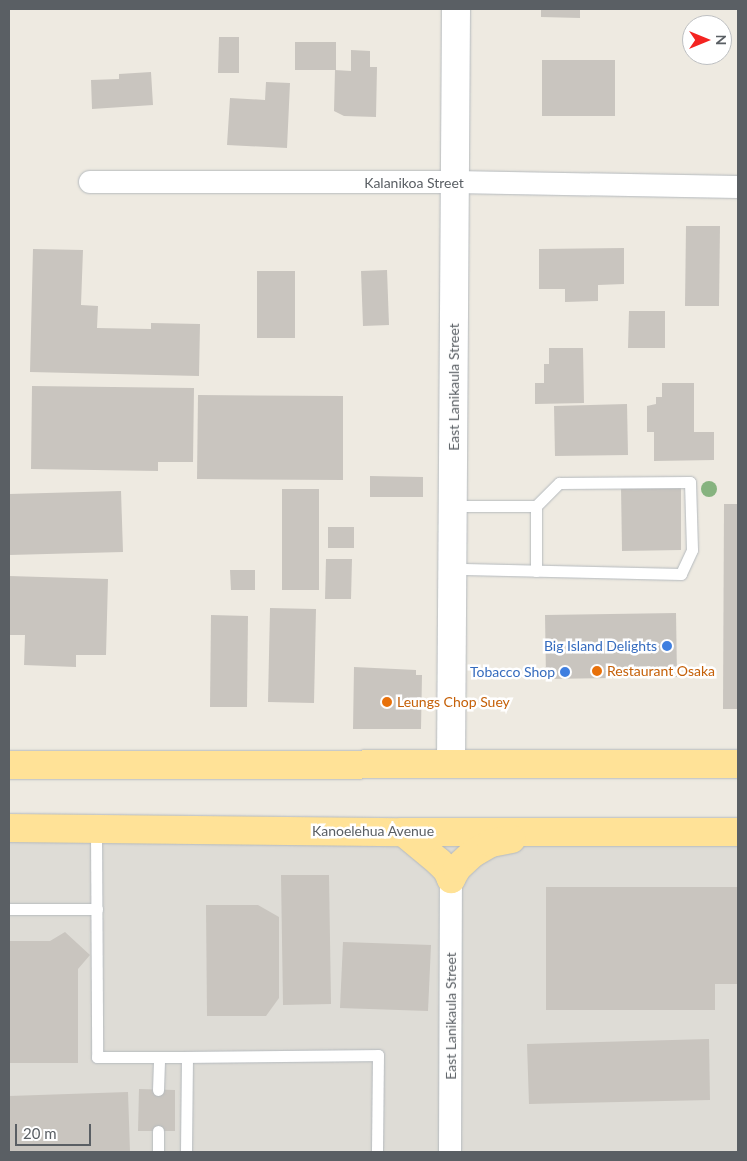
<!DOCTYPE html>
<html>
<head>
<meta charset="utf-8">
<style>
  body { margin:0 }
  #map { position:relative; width:747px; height:1161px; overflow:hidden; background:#eeeae1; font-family:Lato,sans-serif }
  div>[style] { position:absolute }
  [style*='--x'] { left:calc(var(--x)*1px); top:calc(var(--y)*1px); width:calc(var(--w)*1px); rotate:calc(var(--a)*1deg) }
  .industrial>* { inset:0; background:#dedcd6 }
  .building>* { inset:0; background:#c9c5bf }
  .roads { filter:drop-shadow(0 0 1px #b4b9bd) drop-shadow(0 0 1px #b4b9bd) }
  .service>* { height:11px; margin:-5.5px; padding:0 5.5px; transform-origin:5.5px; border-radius:5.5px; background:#fff }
  .minor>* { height:22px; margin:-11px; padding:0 11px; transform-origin:11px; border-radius:11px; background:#fff }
  .tertiary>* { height:28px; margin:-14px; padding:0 14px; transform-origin:14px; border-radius:14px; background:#fff }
  .trunk>* { height:28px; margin:-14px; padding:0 14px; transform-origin:14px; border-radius:14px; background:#ffe297 }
  .trees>* { width:16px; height:16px; margin:-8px; border-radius:50%; background:#86b37f }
  .dots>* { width:14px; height:14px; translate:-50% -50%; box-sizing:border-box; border:2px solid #fff; border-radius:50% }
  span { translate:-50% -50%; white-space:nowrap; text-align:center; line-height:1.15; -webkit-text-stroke:5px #fff; paint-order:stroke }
  .street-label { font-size:14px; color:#5a5f64 }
  .shop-label { font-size:14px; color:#366cbe }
  .right { translate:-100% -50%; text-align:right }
  .food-label { font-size:14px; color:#c56008 }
  .left { translate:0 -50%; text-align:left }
  .frame { position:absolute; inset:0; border:10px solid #5a5f64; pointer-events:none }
  .north { position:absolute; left:682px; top:15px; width:50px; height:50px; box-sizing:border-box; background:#fff; border:1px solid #bdbfc1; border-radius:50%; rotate:90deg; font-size:14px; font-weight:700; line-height:20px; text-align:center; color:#5a5f64 }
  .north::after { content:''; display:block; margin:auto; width:18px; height:22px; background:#f42421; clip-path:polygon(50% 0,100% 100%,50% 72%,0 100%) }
  .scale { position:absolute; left:15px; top:1124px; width:76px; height:22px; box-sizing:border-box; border:2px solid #5a5f64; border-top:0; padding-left:6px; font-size:15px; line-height:18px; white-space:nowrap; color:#5a5f64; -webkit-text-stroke:4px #fff; paint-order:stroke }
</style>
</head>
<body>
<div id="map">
  <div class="industrial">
    <i style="clip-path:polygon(9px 838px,738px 844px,738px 1152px,9px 1152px)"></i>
  </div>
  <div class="building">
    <i style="clip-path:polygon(541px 9px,580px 9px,580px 18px,541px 17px)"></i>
    <i style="clip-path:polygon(219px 37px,239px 37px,239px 73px,218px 73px)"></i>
    <i style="clip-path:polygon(295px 42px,336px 42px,336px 70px,295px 70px)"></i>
    <i style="clip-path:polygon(351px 50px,370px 51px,370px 67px,377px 67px,376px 117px,344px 116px,334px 111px,335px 70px,351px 71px)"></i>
    <i style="clip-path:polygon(542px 60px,615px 60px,615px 116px,542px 116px)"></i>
    <i style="clip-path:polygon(151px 72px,153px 105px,92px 109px,91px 80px,119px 79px,119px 74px)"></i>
    <i style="clip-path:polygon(266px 82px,290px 83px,287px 148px,227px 145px,230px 98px,265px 100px)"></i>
    <i style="clip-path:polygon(686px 226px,720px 226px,719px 306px,685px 306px)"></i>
    <i style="clip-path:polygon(624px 248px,624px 284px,598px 285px,598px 301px,565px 302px,565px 289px,539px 289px,539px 249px)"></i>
    <i style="clip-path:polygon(33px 249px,83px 250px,81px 305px,98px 306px,97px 328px,151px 329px,151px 323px,200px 324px,199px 376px,30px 372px)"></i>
    <i style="clip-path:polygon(387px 270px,389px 325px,363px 326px,361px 271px)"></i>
    <i style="clip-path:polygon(257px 271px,295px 271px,295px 338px,257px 338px)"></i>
    <i style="clip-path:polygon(629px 311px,665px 311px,665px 348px,628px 348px)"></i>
    <i style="clip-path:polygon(549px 348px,583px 348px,584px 403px,535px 404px,535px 383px,544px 383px,544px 364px,549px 364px)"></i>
    <i style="clip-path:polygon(662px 383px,694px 383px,694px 432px,714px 432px,714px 460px,654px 461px,654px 432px,647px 432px,647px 406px,656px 404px,656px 397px,662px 397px)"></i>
    <i style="clip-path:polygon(32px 386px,194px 388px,193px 462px,158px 462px,158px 471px,31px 469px)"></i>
    <i style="clip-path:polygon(198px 395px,343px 396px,343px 480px,197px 479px)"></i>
    <i style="clip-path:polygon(627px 404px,628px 455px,555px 456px,554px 406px)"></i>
    <i style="clip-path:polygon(370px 476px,423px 477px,423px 497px,370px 497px)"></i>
    <i style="clip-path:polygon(621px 487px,681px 487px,681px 550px,622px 551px)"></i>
    <i style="clip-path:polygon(282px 489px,319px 489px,319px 590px,282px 590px)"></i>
    <i style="clip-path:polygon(121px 491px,123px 552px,9px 555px,9px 494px)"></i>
    <i style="clip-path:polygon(724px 504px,738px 504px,738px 709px,723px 709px)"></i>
    <i style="clip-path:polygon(328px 527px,354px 527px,354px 548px,328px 548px)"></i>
    <i style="clip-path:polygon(326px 559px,352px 559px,351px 599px,325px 599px)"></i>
    <i style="clip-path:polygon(230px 570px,255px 570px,255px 590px,231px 590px)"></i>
    <i style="clip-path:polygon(9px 576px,108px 579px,106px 655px,76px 655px,76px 667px,24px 665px,25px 635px,9px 635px)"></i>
    <i style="clip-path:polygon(270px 608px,316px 609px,314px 703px,268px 702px)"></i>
    <i style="clip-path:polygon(676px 613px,677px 677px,546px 679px,545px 615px)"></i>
    <i style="clip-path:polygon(211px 615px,248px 616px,247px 707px,210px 707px)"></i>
    <i style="clip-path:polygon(354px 667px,416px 670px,416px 675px,422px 675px,421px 729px,353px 729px)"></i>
    <i style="clip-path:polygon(281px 875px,329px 875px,331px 1004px,283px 1005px)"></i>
    <i style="clip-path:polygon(546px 887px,737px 887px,737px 984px,715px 984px,715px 1010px,546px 1010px)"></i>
    <i style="clip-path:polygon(206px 905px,258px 905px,279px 917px,279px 998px,266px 1016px,207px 1016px)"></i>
    <i style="clip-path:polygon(65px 932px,90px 955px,78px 969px,78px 1063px,9px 1063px,9px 941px,50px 941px)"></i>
    <i style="clip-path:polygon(343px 942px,431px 945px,428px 1011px,340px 1008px)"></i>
    <i style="clip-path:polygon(709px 1039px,710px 1100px,529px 1104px,527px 1044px)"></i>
    <i style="clip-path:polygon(139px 1089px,175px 1090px,175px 1131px,138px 1131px)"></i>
    <i style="clip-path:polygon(128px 1092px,130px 1152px,9px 1152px,9px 1096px)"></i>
  </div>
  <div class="roads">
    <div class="service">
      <i style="--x:453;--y:506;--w:83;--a:0"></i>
      <i style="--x:536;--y:506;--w:33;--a:-45"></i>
      <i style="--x:559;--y:483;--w:131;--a:-0.4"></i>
      <i style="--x:690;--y:482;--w:68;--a:88.3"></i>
      <i style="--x:692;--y:550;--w:26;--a:115"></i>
      <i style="--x:681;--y:574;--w:228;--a:-178.7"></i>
      <i style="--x:536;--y:506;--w:65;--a:90"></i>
      <i style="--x:96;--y:829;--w:228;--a:89.7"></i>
      <i style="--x:97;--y:1057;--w:90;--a:0"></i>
      <i style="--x:9;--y:909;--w:88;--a:0"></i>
      <i style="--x:158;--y:1090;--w:33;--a:-88"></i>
      <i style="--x:158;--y:1152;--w:21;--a:-90"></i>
      <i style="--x:186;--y:1152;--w:95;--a:-89.4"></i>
      <i style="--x:187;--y:1057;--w:191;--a:-0.6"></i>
      <i style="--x:378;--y:1055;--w:97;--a:90.6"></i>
    </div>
    <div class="minor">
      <i style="--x:90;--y:182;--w:364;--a:0"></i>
      <i style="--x:454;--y:182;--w:284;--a:1"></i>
      <i style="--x:450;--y:1152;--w:273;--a:-89.8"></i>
    </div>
    <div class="tertiary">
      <i style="--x:451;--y:764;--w:755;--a:-89.62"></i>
    </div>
    <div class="trunk">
      <i style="--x:9;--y:765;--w:729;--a:-0.08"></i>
      <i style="--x:9;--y:828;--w:394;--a:0.6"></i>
      <i style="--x:403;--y:832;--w:335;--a:0"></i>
      <i style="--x:403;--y:832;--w:47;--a:39.8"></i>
      <i style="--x:439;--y:862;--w:11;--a:45"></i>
      <i style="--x:447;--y:870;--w:10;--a:66"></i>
      <i style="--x:451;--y:879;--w:13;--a:-61"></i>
      <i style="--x:457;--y:868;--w:21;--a:-43"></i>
      <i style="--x:472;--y:854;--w:22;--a:-30"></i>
      <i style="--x:491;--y:843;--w:21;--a:-11"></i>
    </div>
  </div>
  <div class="trees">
    <i style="left:709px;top:489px"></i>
  </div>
  <div class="dots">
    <i style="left:667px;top:646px;background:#3f7fe0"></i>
    <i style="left:597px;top:671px;background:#e8710a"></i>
    <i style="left:565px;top:672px;background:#3f7fe0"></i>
    <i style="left:387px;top:702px;background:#e8710a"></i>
  </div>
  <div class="street-label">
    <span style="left:414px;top:183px">Kalanikoa Street</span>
    <span style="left:454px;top:387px;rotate:-90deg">East Lanikaula Street</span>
    <span style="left:373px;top:831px">Kanoelehua Avenue</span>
    <span style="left:451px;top:1016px;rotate:-90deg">East Lanikaula Street</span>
  </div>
  <div class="shop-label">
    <span class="right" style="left:657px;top:646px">Big Island Delights</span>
    <span class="right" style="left:555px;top:672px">Tobacco Shop</span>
  </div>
  <div class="food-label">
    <span class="left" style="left:607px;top:671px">Restaurant Osaka</span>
    <span class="left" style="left:397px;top:702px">Leungs Chop Suey</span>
  </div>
  <div class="frame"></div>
  <div class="north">N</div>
  <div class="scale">20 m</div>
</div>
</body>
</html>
